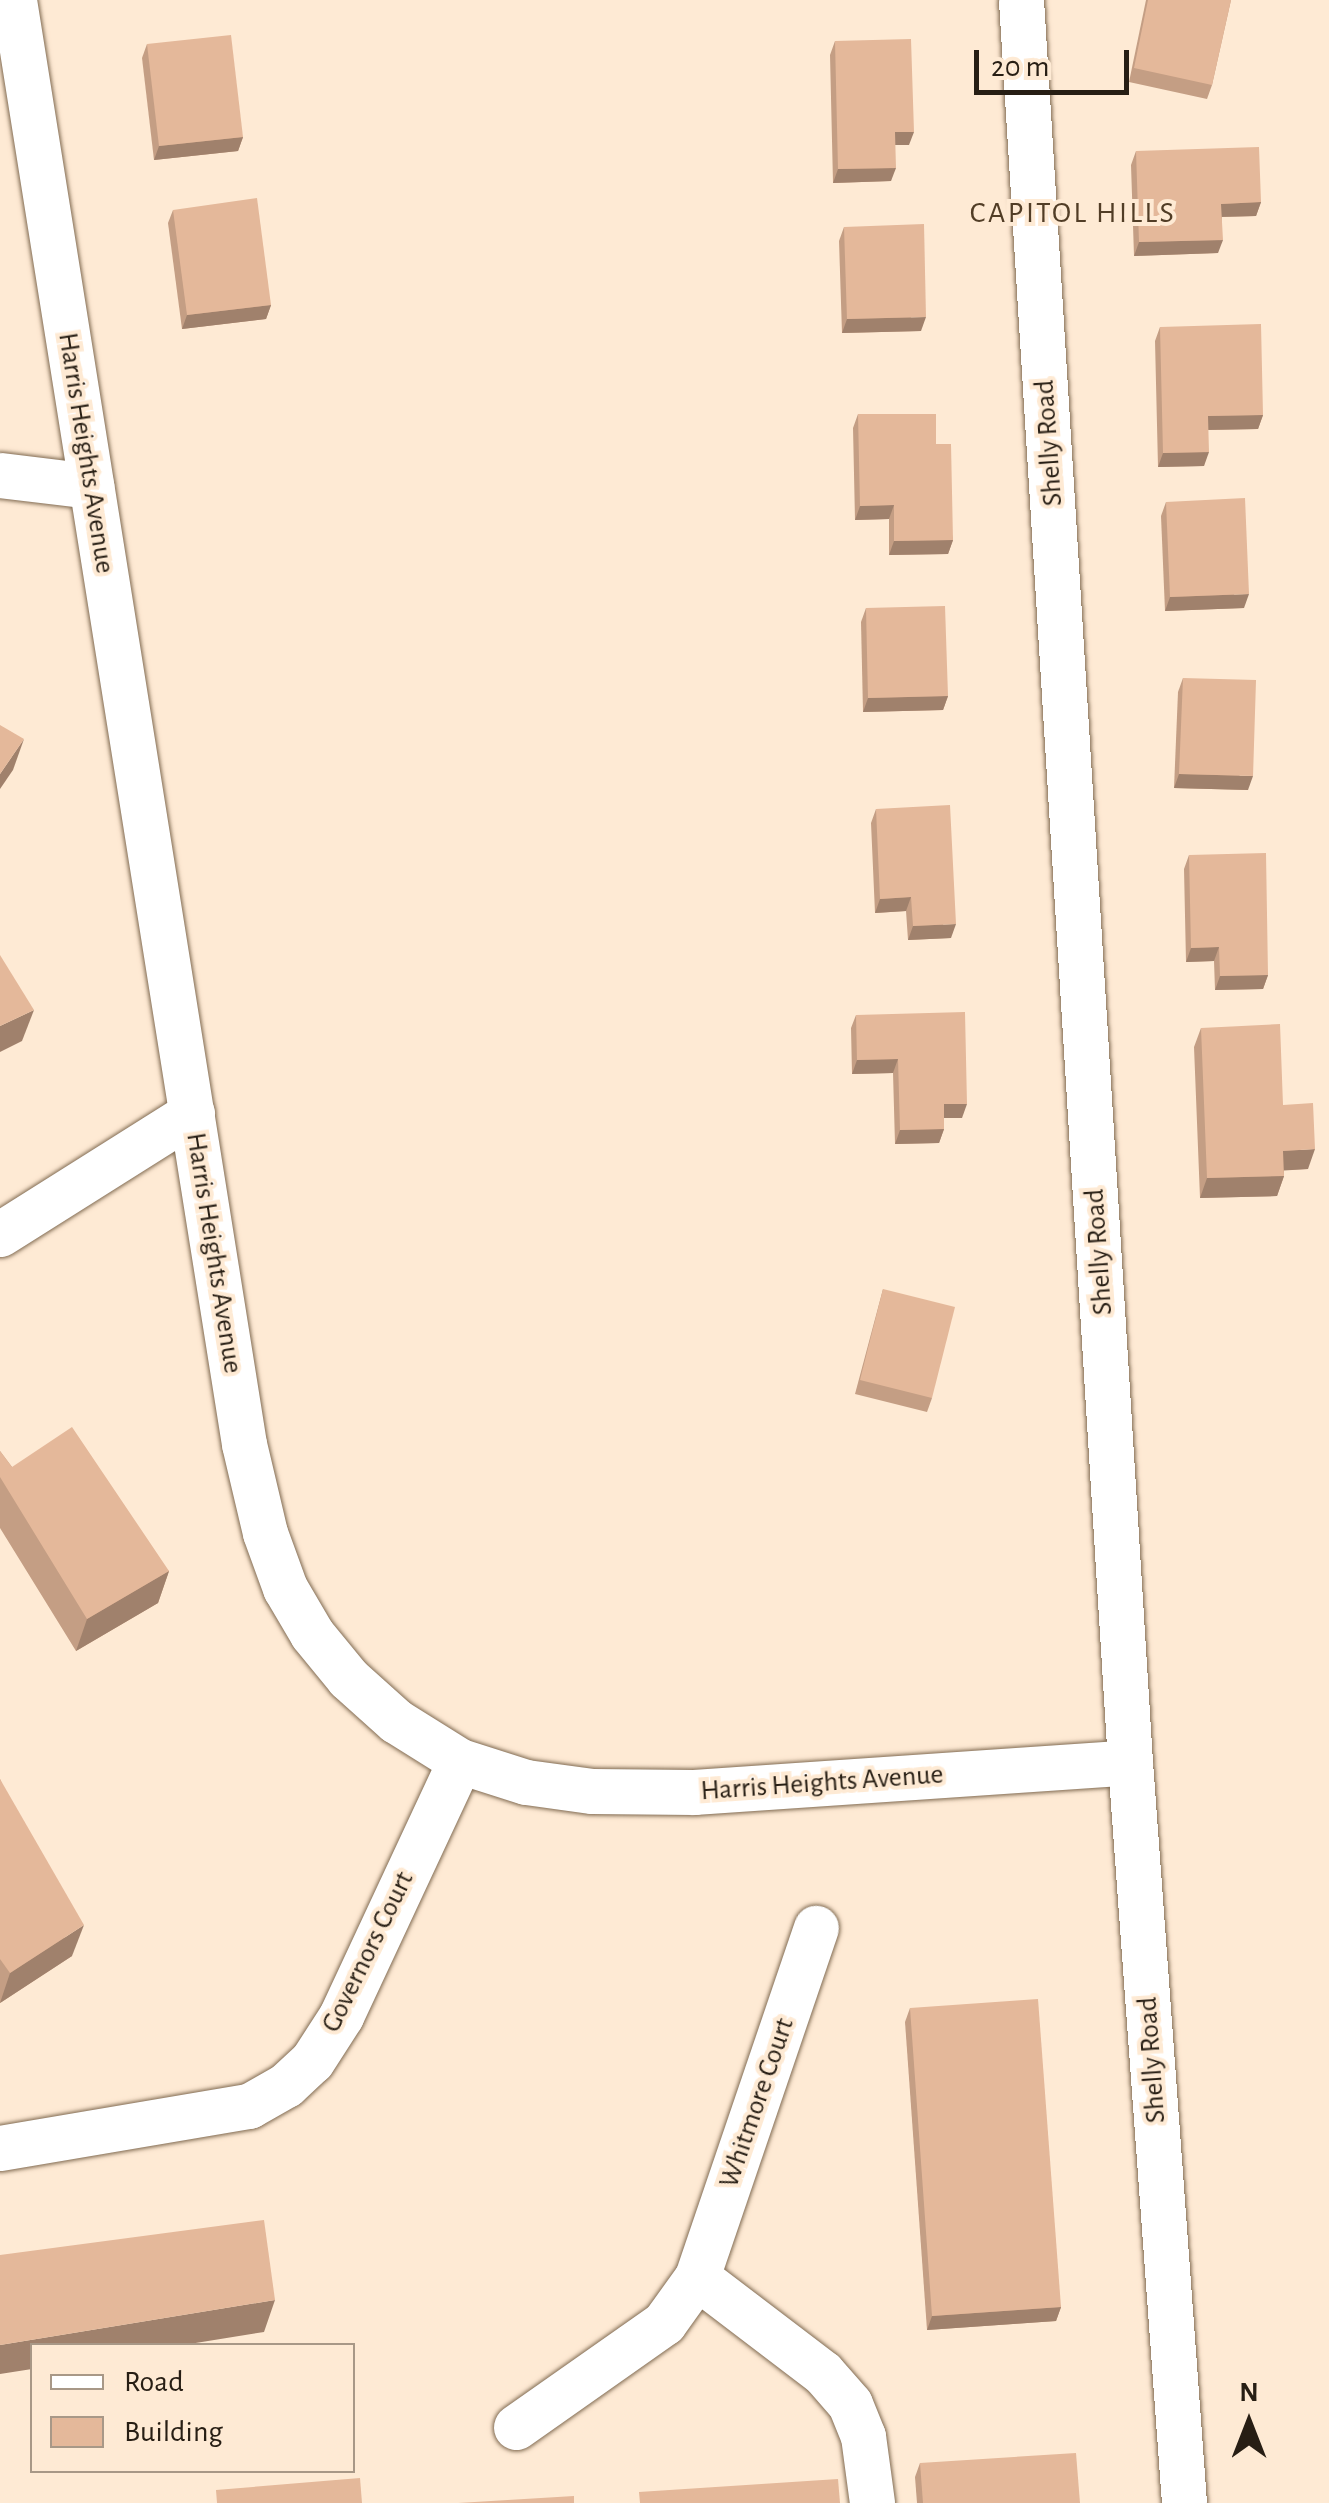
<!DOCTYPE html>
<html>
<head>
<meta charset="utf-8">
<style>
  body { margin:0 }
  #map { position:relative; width:1329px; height:2503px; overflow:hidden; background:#feead4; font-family:"Alegreya Sans",sans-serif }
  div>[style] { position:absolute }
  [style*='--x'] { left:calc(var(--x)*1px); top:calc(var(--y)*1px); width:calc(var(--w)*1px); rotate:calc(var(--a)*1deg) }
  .roads { filter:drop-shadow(0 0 2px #816b52) drop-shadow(0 0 2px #816b52) }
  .street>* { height:45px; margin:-22.5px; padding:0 22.5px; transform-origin:22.5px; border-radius:22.5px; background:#fff }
  .wall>* { inset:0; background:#c49e84 }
  .shaded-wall>* { inset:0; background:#a0816c }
  .building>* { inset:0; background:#e4b89a }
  span { translate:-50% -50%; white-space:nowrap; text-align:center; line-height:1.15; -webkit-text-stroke:8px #feead4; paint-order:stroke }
  .street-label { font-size:28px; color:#271e14 }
  .neighbourhood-label { font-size:30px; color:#513d26; letter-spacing:2.5px }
  .legend { position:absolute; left:30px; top:2343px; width:325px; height:130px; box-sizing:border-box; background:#feead4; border:2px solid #a89887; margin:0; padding:12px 18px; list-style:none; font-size:30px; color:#271e14 }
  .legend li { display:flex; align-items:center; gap:20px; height:50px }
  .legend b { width:50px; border:2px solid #a89887 }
  .north { position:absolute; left:1199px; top:2373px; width:100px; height:100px; -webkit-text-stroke:8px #feead4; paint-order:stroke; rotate:0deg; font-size:28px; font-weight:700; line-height:40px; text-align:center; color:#271e14 }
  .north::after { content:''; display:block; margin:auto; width:35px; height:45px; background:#271e14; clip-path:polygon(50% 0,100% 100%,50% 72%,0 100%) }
  .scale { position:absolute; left:974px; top:50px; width:155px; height:45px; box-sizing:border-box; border:5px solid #271e14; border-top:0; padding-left:12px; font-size:30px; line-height:35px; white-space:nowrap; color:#271e14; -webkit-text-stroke:8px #feead4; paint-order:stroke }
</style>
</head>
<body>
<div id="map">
  <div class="roads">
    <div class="street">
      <i style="--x:14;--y:0;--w:1462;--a:80.95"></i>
      <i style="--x:244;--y:1444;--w:91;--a:76.7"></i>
      <i style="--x:265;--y:1533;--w:59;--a:70"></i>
      <i style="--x:285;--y:1588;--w:53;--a:59.6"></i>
      <i style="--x:312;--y:1634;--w:57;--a:50.7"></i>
      <i style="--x:348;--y:1678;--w:64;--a:41.9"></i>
      <i style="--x:396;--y:1721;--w:75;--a:32"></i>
      <i style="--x:460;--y:1761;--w:69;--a:17.7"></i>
      <i style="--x:526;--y:1782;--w:67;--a:7.8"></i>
      <i style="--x:592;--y:1791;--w:102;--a:0.6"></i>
      <i style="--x:694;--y:1792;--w:437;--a:-3.9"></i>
      <i style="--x:1021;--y:0;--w:1765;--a:86.46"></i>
      <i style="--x:1130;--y:1762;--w:743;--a:85.83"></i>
      <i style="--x:0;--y:475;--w:92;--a:6.9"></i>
      <i style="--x:0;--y:1234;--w:227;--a:-32.2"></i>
      <i style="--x:0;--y:2148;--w:253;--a:-9.6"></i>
      <i style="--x:249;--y:2106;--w:43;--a:-29.6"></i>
      <i style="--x:286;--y:2085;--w:35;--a:-43"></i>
      <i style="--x:312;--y:2061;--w:54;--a:-57.2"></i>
      <i style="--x:341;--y:2016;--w:281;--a:-65"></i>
      <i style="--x:697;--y:2277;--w:158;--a:37.3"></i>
      <i style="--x:823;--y:2373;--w:41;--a:48.9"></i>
      <i style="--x:850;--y:2404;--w:35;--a:68"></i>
      <i style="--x:863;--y:2436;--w:68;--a:82.3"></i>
      <i style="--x:516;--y:2427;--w:181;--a:-35.1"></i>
      <i style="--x:664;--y:2323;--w:57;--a:-54.3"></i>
      <i style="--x:697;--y:2277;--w:369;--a:-71.2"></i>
    </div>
  </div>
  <div class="wall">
    <i style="clip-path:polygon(1146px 0,1231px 0,1212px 85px,1207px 99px,1129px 82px)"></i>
    <i style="clip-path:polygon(835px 41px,909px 145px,895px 145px,891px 181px,833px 183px,830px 55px)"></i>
    <i style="clip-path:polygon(147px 44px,243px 137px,238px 151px,154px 160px,142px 58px)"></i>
    <i style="clip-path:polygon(1136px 151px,1261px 202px,1256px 216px,1222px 217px,1218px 253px,1134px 256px,1131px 165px)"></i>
    <i style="clip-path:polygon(173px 210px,271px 305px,266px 319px,182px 329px,168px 223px)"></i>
    <i style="clip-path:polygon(844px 227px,921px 331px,842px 333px,839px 241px)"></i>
    <i style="clip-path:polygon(1160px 327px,1263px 415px,1258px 429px,1208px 430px,1204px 466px,1158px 467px,1155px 341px)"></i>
    <i style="clip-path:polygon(858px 414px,936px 444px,953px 540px,948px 554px,889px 555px,889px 519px,855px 520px,853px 428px)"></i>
    <i style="clip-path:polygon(1166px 502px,1244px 608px,1165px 611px,1161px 516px)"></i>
    <i style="clip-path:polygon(866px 608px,948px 696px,943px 710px,863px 712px,861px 622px)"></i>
    <i style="clip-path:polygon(1183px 678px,1248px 790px,1174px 788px,1178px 692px)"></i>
    <i style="clip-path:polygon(876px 809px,951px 938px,908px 940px,906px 911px,875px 913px,871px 823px)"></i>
    <i style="clip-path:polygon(1189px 855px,1268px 975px,1263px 989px,1215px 990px,1214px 961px,1186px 962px,1184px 869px)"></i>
    <i style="clip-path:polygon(856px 1015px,962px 1118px,944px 1118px,944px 1129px,939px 1143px,895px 1144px,893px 1073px,852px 1074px,851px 1028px)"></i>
    <i style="clip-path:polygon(1201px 1028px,1283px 1105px,1308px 1169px,1284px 1170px,1284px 1176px,1277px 1196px,1200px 1198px,1194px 1047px)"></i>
    <i style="clip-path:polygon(883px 1289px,932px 1398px,927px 1412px,855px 1394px)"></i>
    <i style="clip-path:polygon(0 1451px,12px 1467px,169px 1571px,158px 1603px,76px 1651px,0 1528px)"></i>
    <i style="clip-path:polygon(0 1779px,72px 1956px,0 2003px)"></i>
    <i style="clip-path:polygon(910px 2008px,1061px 2307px,1056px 2321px,927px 2330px,905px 2022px)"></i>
    <i style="clip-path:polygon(920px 2463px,1080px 2503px,917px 2503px,915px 2477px)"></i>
  </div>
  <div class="shaded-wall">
    <i style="clip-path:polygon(895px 132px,914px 132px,909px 145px,890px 145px)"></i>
    <i style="clip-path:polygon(243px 137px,238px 151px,154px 160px,159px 146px)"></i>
    <i style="clip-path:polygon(896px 168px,891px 181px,833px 183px,838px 169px)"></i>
    <i style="clip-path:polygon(1261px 202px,1256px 216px,1216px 217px,1221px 204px)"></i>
    <i style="clip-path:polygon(1223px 240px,1218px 253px,1134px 256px,1139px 242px)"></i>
    <i style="clip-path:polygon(271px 305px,266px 319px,182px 329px,187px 315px)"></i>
    <i style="clip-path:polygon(926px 317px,921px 331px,842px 333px,847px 319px)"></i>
    <i style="clip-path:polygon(1263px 415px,1258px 429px,1203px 430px,1208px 416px)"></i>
    <i style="clip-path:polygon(1209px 452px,1204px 466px,1158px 467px,1163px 453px)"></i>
    <i style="clip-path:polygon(894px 505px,889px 519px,855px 520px,860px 506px)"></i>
    <i style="clip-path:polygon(953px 540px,948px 554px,889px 555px,894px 541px)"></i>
    <i style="clip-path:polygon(1249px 594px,1244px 608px,1165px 611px,1170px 597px)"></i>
    <i style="clip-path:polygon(948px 696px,943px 710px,863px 712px,868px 698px)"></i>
    <i style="clip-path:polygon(24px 739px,13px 770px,0 789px,0 774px)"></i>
    <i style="clip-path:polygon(1179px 774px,1253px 776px,1248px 790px,1174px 788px)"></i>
    <i style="clip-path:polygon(911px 897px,906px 911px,875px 913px,880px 899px)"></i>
    <i style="clip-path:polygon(956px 924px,951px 938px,908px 940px,913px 926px)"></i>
    <i style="clip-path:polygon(1219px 947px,1214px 961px,1186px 962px,1191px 948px)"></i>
    <i style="clip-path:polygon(1268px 975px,1263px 989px,1215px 990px,1220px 976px)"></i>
    <i style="clip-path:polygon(34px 1010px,22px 1041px,0 1052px,0 1026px)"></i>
    <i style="clip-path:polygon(898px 1059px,893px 1073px,852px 1074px,857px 1060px)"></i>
    <i style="clip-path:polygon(944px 1104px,967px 1104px,962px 1118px,939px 1118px)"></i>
    <i style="clip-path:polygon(944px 1129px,939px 1143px,895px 1144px,900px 1130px)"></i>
    <i style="clip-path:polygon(1315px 1149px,1308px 1169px,1276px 1171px,1283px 1151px)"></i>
    <i style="clip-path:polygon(1284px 1176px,1277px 1196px,1200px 1198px,1207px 1178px)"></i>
    <i style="clip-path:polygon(169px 1571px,158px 1603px,76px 1651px,87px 1619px)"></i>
    <i style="clip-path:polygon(84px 1925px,72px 1956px,0 2003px,10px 1973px)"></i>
    <i style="clip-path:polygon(275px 2300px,264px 2332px,177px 2346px,32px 2346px,32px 2369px,0 2374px,0 2345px)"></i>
    <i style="clip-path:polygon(1061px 2307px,1056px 2321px,927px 2330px,932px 2316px)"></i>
  </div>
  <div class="building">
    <i style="clip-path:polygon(1148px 0,1231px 0,1212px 85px,1134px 68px)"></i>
    <i style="clip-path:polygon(231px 35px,243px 137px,159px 146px,147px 44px)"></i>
    <i style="clip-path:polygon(911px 39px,914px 132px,895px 132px,896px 168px,838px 169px,835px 41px)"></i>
    <i style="clip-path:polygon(1259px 147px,1261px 202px,1221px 204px,1223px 240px,1139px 242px,1136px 151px)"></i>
    <i style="clip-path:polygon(257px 198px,271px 305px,187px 315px,173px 210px)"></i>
    <i style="clip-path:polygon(924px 224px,926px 317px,847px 319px,844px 227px)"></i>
    <i style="clip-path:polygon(1261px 324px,1263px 415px,1208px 416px,1209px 452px,1163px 453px,1160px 327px)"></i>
    <i style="clip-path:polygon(858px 414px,936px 414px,936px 444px,951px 444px,953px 540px,894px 541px,894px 505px,860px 506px)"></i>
    <i style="clip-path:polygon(1245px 498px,1249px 594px,1170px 597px,1166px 502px)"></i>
    <i style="clip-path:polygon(945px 606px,948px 696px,868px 698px,866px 608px)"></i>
    <i style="clip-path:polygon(1183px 678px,1256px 680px,1253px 776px,1179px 774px)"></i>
    <i style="clip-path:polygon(0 725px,24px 739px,0 774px)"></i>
    <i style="clip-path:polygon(950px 805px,956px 924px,913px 926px,911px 897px,880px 899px,876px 809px)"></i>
    <i style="clip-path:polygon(1266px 853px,1268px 975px,1220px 976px,1219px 947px,1191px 948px,1189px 855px)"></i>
    <i style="clip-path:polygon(0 955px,34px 1010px,0 1026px)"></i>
    <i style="clip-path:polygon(965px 1012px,967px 1104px,944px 1104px,944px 1129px,900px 1130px,898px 1059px,857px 1060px,856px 1015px)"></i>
    <i style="clip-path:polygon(1280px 1024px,1283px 1105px,1313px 1103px,1315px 1149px,1283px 1151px,1284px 1176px,1207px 1178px,1201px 1028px)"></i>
    <i style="clip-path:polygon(883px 1289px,955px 1307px,932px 1398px,860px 1380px)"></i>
    <i style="clip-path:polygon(72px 1427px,169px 1571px,87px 1619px,0 1477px,0 1451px,12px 1467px)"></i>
    <i style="clip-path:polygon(0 1779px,84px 1925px,10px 1973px,0 1959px)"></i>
    <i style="clip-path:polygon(1038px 1999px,1061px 2307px,932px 2316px,910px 2008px)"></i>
    <i style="clip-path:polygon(264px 2220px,275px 2300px,0 2345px,0 2255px)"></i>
    <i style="clip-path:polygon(1076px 2453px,1080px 2503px,923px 2503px,920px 2463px)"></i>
    <i style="clip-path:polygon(360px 2478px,362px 2503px,217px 2503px,216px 2490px)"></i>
    <i style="clip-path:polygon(838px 2479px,840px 2503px,640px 2503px,639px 2492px)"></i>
    <i style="clip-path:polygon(574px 2496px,574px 2503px,458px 2503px)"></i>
  </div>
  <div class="street-label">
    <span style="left:1049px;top:443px;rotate:-94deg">Shelly Road</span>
    <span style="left:86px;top:453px;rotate:81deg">Harris Heights Avenue</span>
    <span style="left:1099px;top:1252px;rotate:-94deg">Shelly Road</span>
    <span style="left:214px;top:1253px;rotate:81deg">Harris Heights Avenue</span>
    <span style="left:822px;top:1783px;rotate:-4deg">Harris Heights Avenue</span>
    <span style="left:368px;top:1952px;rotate:-64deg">Governors Court</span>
    <span style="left:1152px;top:2060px;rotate:-94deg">Shelly Road</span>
    <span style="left:757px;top:2103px;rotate:-71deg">Whitmore Court</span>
  </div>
  <div class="neighbourhood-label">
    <span style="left:1073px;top:213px">CAPITOL HILLS</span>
  </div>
  <ul class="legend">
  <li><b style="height:12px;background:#fff"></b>Road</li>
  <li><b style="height:28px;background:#e4b89a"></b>Building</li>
  </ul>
  <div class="north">N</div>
  <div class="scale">20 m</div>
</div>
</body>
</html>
